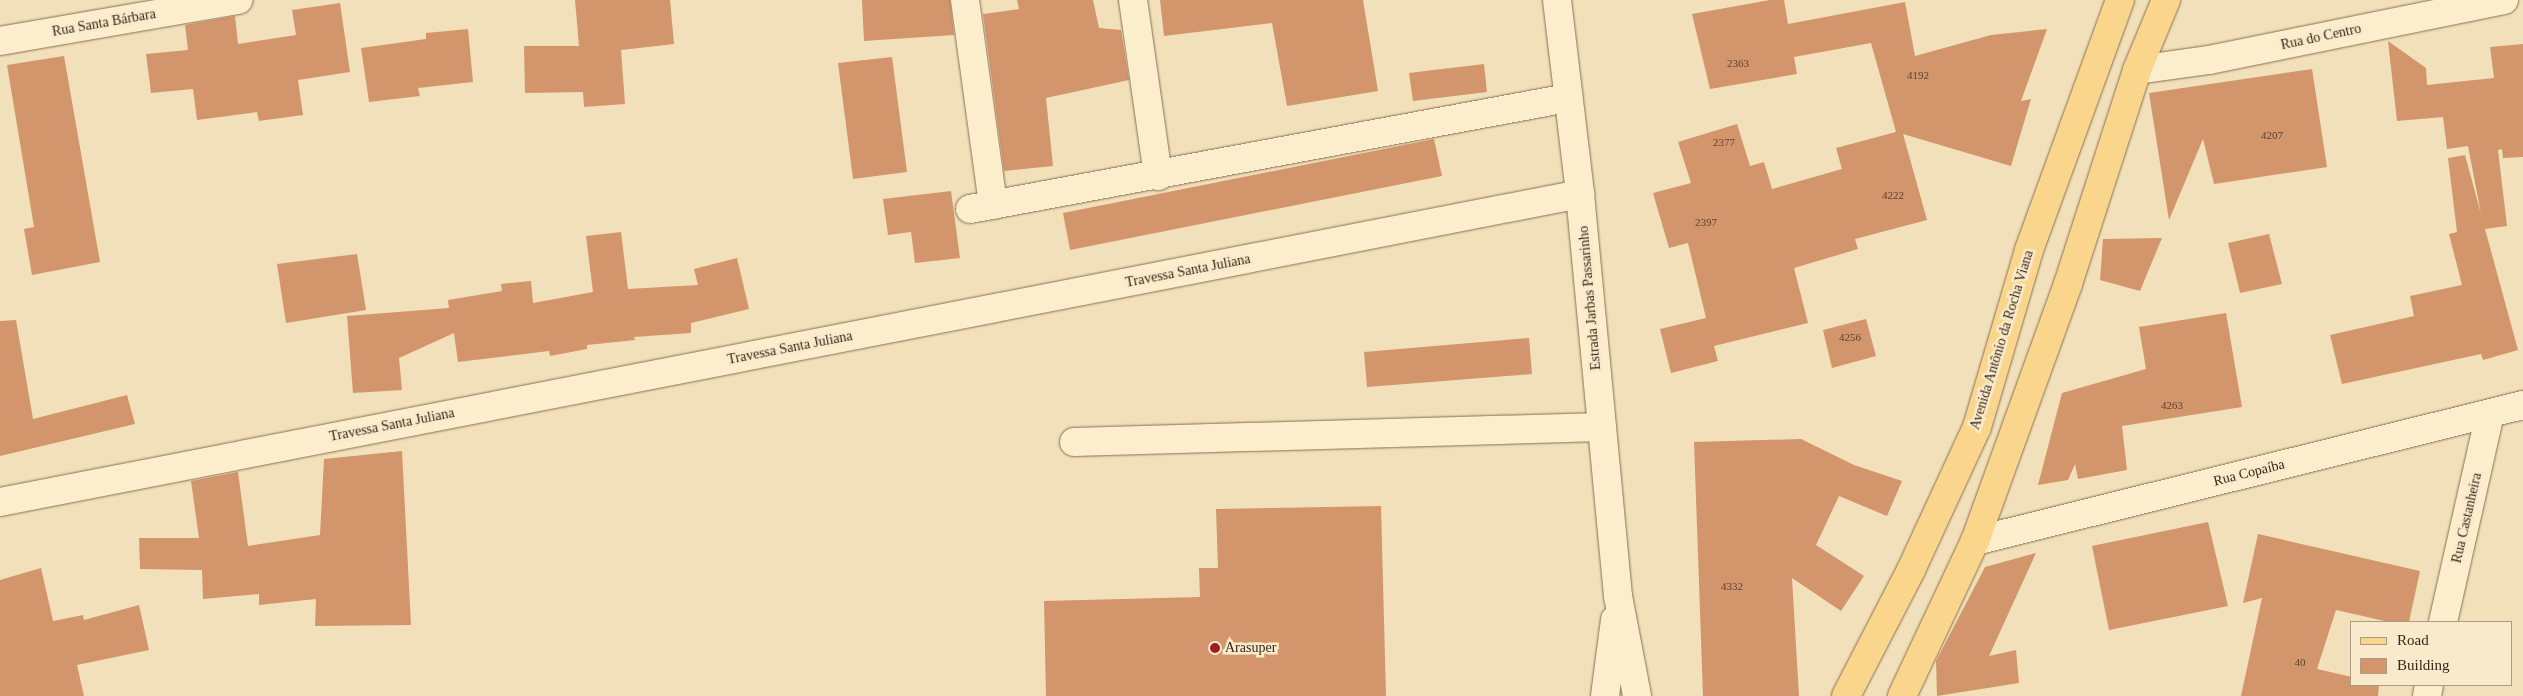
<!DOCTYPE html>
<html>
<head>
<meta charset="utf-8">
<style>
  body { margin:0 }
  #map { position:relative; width:2523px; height:696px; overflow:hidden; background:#f1e0b9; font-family:Georgia,serif }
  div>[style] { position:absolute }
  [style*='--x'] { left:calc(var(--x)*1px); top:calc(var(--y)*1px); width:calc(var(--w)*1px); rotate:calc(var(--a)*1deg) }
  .building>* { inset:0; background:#d3956c }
  .roads { filter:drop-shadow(0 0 1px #896f53) drop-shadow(0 0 1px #896f53) }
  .minor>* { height:28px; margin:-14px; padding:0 14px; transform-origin:14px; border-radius:14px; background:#fcedcd }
  .major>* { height:28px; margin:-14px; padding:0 14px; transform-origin:14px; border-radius:14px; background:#fad68c }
  .dots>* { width:14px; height:14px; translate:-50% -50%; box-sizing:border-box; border:2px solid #f8eaca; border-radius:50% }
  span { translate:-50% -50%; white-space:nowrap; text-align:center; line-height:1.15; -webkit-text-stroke:5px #f8eaca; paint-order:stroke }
  .number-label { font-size:11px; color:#5e422e }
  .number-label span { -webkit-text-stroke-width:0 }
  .street-label { font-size:14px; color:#372719 }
  .poi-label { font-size:14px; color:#372719 }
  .left { translate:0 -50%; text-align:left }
  .legend { position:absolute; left:2350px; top:621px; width:162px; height:65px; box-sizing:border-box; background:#f8eaca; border:1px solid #ab9c83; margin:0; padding:6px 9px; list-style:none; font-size:15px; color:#372719 }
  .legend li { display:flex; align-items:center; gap:10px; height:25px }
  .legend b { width:25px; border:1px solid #ab9c83 }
</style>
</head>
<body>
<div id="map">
  <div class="building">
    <i style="clip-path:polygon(575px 0,670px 0,674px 44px,621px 50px,625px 104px,584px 107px,583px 92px,525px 93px,524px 46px,579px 46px)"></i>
    <i style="clip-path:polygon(862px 0,950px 0,954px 35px,864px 41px)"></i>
    <i style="clip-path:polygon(1017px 0,1093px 0,1099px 28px,1121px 30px,1129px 80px,1046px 98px,1053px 166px,1004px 171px,983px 14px,1019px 9px)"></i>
    <i style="clip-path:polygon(1160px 0,1363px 0,1378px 91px,1287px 106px,1272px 23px,1164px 36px)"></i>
    <i style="clip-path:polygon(1770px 0,1784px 0,1788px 24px,1905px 2px,1915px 56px,1991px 35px,2047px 29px,2021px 101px,2031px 99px,2011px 166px,1903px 134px,1927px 220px,1855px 239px,1858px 249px,1794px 268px,1808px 323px,1714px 346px,1718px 361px,1671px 373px,1660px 329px,1706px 318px,1688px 243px,1669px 248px,1653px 193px,1691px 183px,1678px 142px,1737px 124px,1750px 166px,1764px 162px,1772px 189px,1842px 169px,1836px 148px,1896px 132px,1871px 43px,1794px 57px,1797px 74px,1710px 89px,1692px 14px)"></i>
    <i style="clip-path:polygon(340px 3px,350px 72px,298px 80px,303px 115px,259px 121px,257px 112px,197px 120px,193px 89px,151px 93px,146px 54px,188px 50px,185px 25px,235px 16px,238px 44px,296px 35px,292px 10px)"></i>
    <i style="clip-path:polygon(468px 29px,473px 82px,418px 88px,420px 96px,369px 102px,361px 48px,426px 39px,426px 33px)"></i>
    <i style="clip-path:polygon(2388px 41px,2426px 68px,2427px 85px,2494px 78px,2490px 47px,2523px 44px,2523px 157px,2503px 158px,2502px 149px,2498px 150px,2507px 226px,2485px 229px,2518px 350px,2483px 360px,2481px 354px,2342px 384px,2330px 335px,2414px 316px,2410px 296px,2462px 285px,2449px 234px,2457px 232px,2448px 158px,2465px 155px,2481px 214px,2468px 146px,2447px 149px,2443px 117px,2397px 121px)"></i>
    <i style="clip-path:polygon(64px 56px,100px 262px,32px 275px,24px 229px,34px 227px,7px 65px)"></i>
    <i style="clip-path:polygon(892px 57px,907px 172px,853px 179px,838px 63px)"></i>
    <i style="clip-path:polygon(1484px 64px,1487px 92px,1413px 101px,1409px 73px)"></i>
    <i style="clip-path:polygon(2312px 69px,2327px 167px,2214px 184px,2203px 139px,2169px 220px,2149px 93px)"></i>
    <i style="clip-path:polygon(1434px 139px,1442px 176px,1070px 250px,1063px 213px)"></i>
    <i style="clip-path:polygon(951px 191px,960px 258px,915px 263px,911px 232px,888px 235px,883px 199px)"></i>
    <i style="clip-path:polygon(621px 232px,628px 289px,698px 285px,694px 269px,737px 258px,749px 309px,691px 323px,691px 333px,634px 337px,635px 340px,587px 345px,587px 349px,550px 356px,549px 351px,458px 362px,454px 333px,399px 358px,402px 390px,353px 393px,347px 316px,449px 308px,448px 300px,502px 291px,501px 284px,531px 281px,533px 303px,593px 292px,586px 236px)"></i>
    <i style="clip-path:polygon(2269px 234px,2282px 284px,2240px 293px,2228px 243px)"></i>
    <i style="clip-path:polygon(2162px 238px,2140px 291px,2100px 280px,2103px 239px)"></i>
    <i style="clip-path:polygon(357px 254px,366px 310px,286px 323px,277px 264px)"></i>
    <i style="clip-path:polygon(2226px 313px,2242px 407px,2122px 426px,2127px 470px,2078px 479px,2075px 464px,2068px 480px,2038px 485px,2062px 393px,2146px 369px,2139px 327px)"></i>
    <i style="clip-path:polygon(1866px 319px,1876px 356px,1832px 368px,1823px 330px)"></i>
    <i style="clip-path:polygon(16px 320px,33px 419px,127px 395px,135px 424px,0 456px,0 321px)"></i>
    <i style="clip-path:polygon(1529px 338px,1532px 374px,1367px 387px,1364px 352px)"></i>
    <i style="clip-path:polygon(1801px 439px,1854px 465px,1902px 481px,1887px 516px,1839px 496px,1816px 545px,1864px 576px,1841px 611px,1792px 578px,1799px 696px,1703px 696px,1694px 442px)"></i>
    <i style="clip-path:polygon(402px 451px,411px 625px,315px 626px,316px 599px,259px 605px,259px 594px,203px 599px,202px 570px,140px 569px,139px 538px,199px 538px,191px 481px,238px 472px,248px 546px,320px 535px,324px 459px)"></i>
    <i style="clip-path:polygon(1381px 506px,1386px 696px,1046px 696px,1044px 601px,1200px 597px,1199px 568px,1218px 568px,1216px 509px)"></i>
    <i style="clip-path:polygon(2208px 522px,2228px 606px,2109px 630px,2092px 546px)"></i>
    <i style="clip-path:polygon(2258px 534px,2420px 571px,2409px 622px,2389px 622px,2336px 610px,2317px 669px,2352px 677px,2352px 685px,2379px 685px,2378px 696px,2241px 696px,2262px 598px,2243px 603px)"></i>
    <i style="clip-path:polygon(2036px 553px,1989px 656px,2016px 650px,2019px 683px,1937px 696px,1936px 661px,1985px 567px)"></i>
    <i style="clip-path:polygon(41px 568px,53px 621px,83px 615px,84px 620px,139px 605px,149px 650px,77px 665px,84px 696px,0 696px,0 580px)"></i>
  </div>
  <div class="roads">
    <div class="minor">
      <i style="--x:965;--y:0;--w:207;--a:82.2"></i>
      <i style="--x:1133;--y:0;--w:178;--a:81.9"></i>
      <i style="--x:1557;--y:0;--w:195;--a:83.2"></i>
      <i style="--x:1580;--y:194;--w:404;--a:84.6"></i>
      <i style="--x:1618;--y:596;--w:102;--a:79.2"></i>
      <i style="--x:0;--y:41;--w:242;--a:-9.8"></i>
      <i style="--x:2137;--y:70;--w:73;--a:-7.9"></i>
      <i style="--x:2209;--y:60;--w:301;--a:-11.5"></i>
      <i style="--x:970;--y:209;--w:608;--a:-10.52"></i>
      <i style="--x:1074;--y:442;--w:528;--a:-1.63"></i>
      <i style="--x:0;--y:502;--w:1610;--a:-11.03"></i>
      <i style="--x:1975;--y:541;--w:565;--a:-13.94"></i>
      <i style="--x:2443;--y:622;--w:213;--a:-77.3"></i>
      <i style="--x:1605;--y:696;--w:77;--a:-82.5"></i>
      <i style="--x:2427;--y:696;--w:11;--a:-80"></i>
    </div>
    <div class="major">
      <i style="--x:1846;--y:696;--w:142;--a:-62.7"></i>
      <i style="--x:1911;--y:570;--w:157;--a:-65.2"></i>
      <i style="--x:1977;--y:427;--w:184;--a:-73.6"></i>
      <i style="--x:2029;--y:250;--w:266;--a:-70"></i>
      <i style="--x:1902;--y:696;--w:171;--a:-64.8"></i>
      <i style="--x:1975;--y:541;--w:273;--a:-70.1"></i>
      <i style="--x:2068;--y:284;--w:225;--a:-72.1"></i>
      <i style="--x:2137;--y:70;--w:76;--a:-67.5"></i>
    </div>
  </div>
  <div class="dots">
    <i style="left:1215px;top:648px;background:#9d1e20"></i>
  </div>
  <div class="number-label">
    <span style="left:1738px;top:63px">2363</span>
    <span style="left:1918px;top:75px">4192</span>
    <span style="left:2272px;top:135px">4207</span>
    <span style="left:1724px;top:142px">2377</span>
    <span style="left:1893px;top:195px">4222</span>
    <span style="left:1706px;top:222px">2397</span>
    <span style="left:1850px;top:337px">4256</span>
    <span style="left:2172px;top:405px">4263</span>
    <span style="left:1732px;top:586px">4332</span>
    <span style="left:2300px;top:662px">40</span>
  </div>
  <div class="street-label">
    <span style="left:104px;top:23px;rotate:-10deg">Rua Santa Bárbara</span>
    <span style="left:2321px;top:37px;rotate:-12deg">Rua do Centro</span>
    <span style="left:1188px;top:271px;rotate:-11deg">Travessa Santa Juliana</span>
    <span style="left:1590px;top:298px;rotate:-95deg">Estrada Jarbas Passarinho</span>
    <span style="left:2002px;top:340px;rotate:-73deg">Avenida Antônio da Rocha Viana</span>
    <span style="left:790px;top:348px;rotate:-11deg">Travessa Santa Juliana</span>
    <span style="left:392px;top:425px;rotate:-11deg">Travessa Santa Juliana</span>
    <span style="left:2249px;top:473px;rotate:-14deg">Rua Copaíba</span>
    <span style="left:2467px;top:518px;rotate:-77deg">Rua Castanheira</span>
  </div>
  <div class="poi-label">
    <span class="left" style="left:1225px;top:648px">Arasuper</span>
  </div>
  <ul class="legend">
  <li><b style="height:6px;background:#fad68c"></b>Road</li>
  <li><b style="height:14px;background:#d3956c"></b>Building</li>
  </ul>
</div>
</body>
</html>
